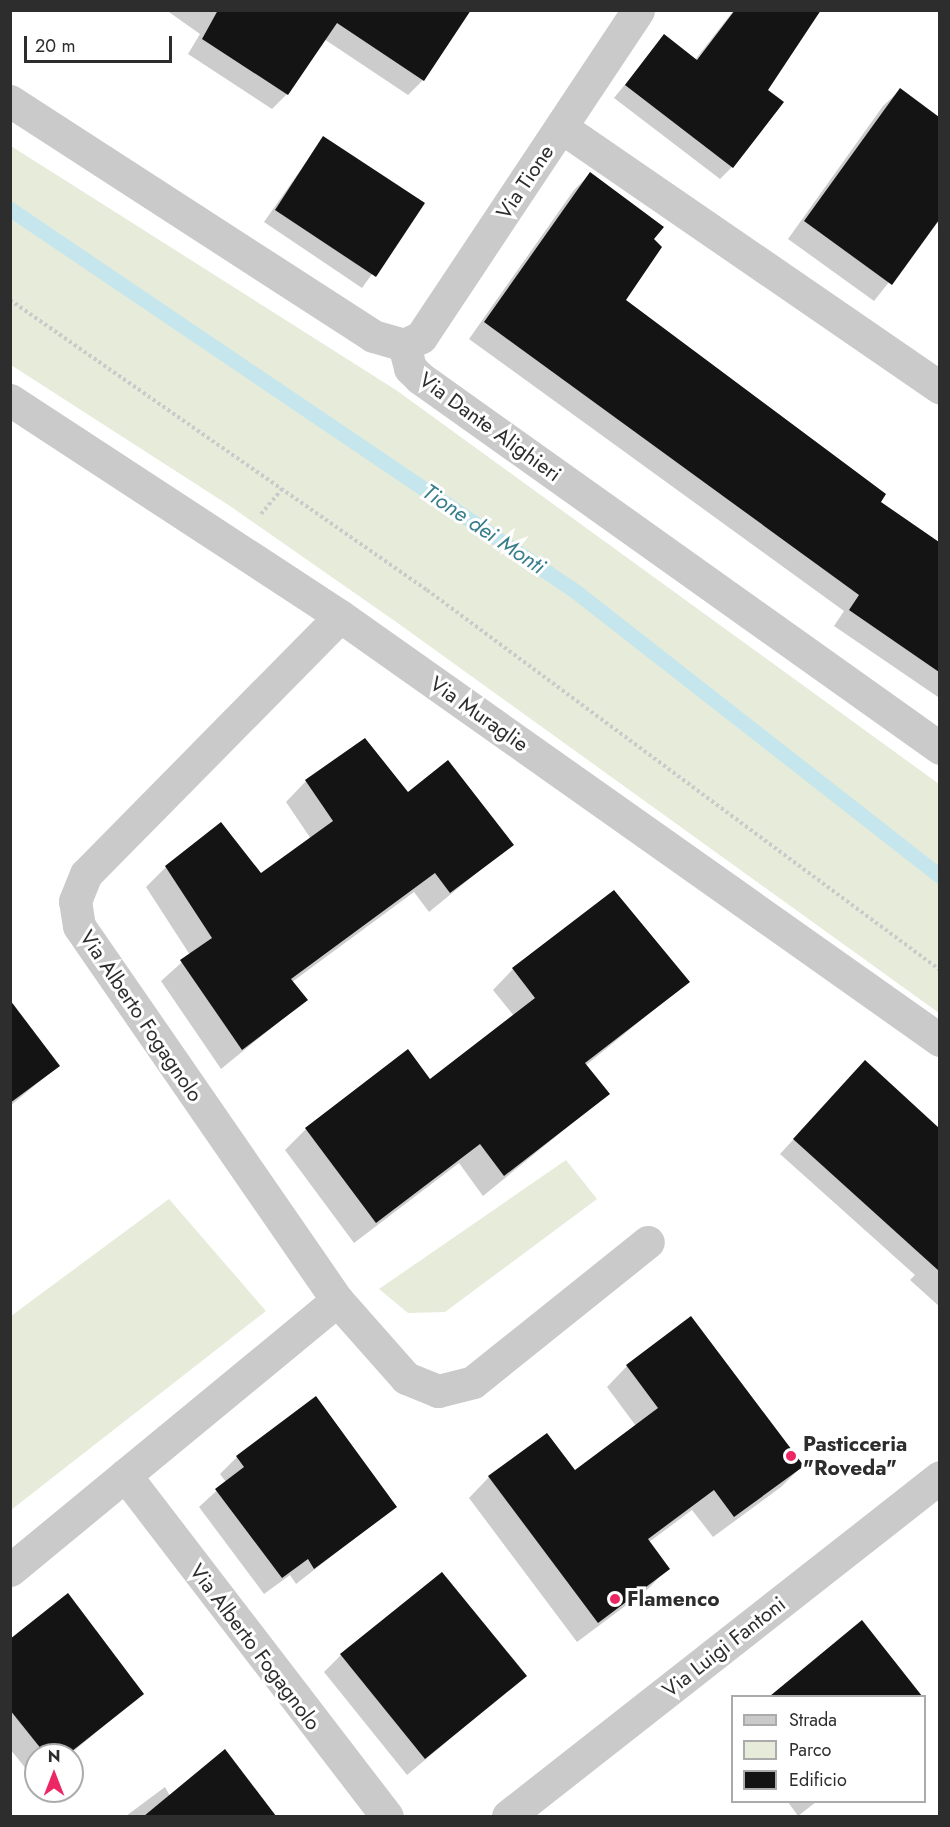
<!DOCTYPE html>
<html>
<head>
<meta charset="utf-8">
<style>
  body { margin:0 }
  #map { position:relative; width:950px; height:1827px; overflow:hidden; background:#fff; font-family:Jost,sans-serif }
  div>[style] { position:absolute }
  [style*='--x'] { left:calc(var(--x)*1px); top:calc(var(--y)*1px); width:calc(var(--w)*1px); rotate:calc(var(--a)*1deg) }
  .green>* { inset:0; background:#e7ebda }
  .shadow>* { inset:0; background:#0003 }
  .stream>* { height:15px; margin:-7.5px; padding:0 7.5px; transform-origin:7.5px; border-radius:7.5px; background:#c5e6ec }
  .building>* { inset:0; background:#141414 }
  .path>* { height:4px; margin-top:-2px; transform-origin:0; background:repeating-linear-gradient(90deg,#cacaca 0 3px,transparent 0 6px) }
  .minor>* { height:33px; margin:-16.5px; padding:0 16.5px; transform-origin:16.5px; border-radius:16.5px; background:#cacaca }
  .dots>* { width:16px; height:16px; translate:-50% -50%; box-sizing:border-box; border:3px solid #fff; border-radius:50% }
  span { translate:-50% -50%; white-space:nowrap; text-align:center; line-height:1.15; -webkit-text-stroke:6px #fff; paint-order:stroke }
  .street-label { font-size:21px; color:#2d2d2d }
  .poi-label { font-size:21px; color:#2d2d2d; font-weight:700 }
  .left { translate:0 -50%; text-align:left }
  .water-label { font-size:22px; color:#377e8c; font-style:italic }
  .frame { position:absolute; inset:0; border:12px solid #2d2d2d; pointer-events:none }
  .legend { position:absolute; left:731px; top:1695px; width:195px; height:108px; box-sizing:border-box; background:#fff; border:2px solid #ababab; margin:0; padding:8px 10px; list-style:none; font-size:18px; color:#2d2d2d }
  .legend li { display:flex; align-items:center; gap:12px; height:30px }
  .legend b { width:30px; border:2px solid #ababab }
  .north { position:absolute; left:24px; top:1743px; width:60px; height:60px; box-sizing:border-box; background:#fff; border:2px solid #ababab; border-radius:50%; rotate:0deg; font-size:16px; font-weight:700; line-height:24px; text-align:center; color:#2d2d2d }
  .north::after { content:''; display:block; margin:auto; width:21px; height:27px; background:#eb2863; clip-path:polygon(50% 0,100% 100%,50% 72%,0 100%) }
  .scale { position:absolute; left:24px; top:36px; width:148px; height:27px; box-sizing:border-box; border:3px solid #2d2d2d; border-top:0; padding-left:8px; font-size:18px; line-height:21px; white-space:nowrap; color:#2d2d2d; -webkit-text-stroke:4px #fff; paint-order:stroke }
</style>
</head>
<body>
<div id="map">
  <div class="green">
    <i style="clip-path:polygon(11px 146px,396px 390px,939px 784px,939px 1013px,399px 624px,230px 506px,11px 365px)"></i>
    <i style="clip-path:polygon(566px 1160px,597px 1199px,445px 1312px,408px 1313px,379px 1289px)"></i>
    <i style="clip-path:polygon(169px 1199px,266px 1311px,11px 1510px,11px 1316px)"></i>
  </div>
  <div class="shadow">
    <i style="clip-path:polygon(166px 10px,440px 10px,423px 80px,408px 95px,324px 39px,287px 94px,272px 109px,188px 54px,200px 34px)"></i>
    <i style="clip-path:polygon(734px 10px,819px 10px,765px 90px,732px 167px,720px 179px,614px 98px,664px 36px,695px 60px)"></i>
    <i style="clip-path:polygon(900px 90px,940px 118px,940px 218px,874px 301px,788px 239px,883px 106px)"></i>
    <i style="clip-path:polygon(323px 138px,423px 203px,362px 288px,264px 222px)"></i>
    <i style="clip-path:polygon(590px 174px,652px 239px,624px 301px,879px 502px,940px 544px,940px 557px,928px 574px,940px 582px,938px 697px,834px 626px,844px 611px,469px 339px,574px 190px)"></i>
    <i style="clip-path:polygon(365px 740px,408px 794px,512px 844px,429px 912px,414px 892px,292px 982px,306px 1000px,221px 1069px,161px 981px,190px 955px,146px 887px,166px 867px,261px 875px,311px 839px,286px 802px,306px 781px)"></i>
    <i style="clip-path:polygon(513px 969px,688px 982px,585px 1066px,608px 1094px,483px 1196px,459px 1163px,354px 1243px,285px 1150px,306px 1129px,407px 1051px,430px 1081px,514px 1016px,493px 990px)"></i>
    <i style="clip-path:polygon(10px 1002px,58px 1066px,10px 1106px)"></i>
    <i style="clip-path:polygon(865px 1062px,940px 1130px,940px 1307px,910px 1280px,915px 1275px,780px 1154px)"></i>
    <i style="clip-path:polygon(627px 1366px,802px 1466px,781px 1487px,713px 1537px,692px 1510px,649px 1542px,668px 1568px,648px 1589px,577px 1642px,469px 1498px,489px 1477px,575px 1472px,636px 1426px,607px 1387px)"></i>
    <i style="clip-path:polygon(315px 1398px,395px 1507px,296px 1584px,290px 1575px,264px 1594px,199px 1507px,226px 1482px,220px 1474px,237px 1457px)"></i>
    <i style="clip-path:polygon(862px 1623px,920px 1696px,772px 1696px)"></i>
    <i style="clip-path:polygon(10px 1641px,142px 1694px,69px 1755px,36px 1755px,36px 1781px,10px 1749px)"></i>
    <i style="clip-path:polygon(341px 1655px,525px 1676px,407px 1775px,324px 1672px)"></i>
    <i style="clip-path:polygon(225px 1751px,274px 1816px,126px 1816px,165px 1787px,170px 1796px)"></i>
    <i style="clip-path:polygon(788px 1802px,816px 1802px,798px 1816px)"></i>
  </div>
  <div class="stream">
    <i style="--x:10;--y:209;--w:682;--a:34.06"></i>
    <i style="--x:575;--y:591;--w:463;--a:38"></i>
  </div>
  <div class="building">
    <i style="clip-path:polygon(218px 10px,471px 10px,424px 81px,337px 23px,288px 95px,202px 39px)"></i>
    <i style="clip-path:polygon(735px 10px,821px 10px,768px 90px,784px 102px,733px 168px,625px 85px,664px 34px,697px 60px)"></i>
    <i style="clip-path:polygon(900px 88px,939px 117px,939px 220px,892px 285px,804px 221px)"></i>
    <i style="clip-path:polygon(323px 136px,425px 203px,376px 277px,275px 210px)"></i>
    <i style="clip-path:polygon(590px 172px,664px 227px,654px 239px,662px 247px,626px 300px,886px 494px,881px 502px,939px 542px,939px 672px,849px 610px,859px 595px,484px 322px)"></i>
    <i style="clip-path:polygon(365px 738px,408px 792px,448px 760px,514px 845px,450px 893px,435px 873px,291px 979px,308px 1000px,242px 1050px,180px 960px,212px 938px,165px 866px,221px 822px,261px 873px,333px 821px,305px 780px)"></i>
    <i style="clip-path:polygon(614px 890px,690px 982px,585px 1063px,610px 1094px,504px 1176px,480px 1144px,376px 1223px,305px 1128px,408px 1049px,430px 1079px,535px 998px,512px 968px)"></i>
    <i style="clip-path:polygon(10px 1000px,60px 1066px,10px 1103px)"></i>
    <i style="clip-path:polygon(865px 1060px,939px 1128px,939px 1271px,793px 1139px)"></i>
    <i style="clip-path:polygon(691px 1316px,804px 1466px,734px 1517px,714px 1490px,648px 1539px,670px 1569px,598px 1623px,488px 1476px,547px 1433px,575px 1470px,658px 1408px,626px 1365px)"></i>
    <i style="clip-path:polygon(316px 1396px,397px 1507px,314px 1569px,308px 1559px,282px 1578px,215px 1489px,244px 1467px,236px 1456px)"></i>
    <i style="clip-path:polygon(442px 1572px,527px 1676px,425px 1759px,340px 1654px)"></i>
    <i style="clip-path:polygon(68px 1593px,144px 1694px,67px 1755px,46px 1755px,10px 1710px,10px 1639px)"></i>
    <i style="clip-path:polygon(862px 1620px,922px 1696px,770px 1696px)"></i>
    <i style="clip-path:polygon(225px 1749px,276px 1816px,144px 1816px)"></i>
  </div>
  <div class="path">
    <i style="--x:10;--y:300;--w:508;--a:34.82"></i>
    <i style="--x:427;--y:590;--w:638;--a:36.53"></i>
    <i style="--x:261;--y:514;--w:33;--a:-50"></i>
  </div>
  <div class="minor">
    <i style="--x:10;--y:101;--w:432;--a:32.9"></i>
    <i style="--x:373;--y:336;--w:32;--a:16"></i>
    <i style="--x:404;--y:345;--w:19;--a:-25"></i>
    <i style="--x:421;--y:337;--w:392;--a:-56.4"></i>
    <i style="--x:561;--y:127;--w:460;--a:34.5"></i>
    <i style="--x:404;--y:345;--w:24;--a:75"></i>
    <i style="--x:410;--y:368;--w:14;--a:45"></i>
    <i style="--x:420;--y:378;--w:638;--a:35.43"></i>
    <i style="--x:10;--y:400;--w:394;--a:33.2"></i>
    <i style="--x:340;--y:616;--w:735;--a:35.25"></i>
    <i style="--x:337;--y:1300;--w:104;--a:48.5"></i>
    <i style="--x:406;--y:1378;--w:35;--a:22"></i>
    <i style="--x:438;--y:1391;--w:36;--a:-14"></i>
    <i style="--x:473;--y:1382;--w:224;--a:-38.7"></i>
    <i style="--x:125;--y:1475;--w:430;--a:52.5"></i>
    <i style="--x:10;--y:1570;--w:424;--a:-39.5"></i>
    <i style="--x:337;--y:1300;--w:454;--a:-124.6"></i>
    <i style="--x:79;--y:926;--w:25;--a:-99"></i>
    <i style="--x:75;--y:901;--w:29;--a:-68"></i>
    <i style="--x:86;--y:874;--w:362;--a:-45.4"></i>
    <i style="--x:508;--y:1816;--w:549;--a:-38.12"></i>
  </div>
  <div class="dots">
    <i style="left:791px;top:1456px;background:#eb2863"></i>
    <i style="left:615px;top:1599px;background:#eb2863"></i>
  </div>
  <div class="street-label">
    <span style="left:525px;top:182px;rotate:-56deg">Via Tione</span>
    <span style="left:490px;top:427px;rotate:36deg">Via Dante Alighieri</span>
    <span style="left:479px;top:714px;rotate:35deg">Via Muraglie</span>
    <span style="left:141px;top:1016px;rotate:56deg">Via Alberto Fogagnolo</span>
    <span style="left:255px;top:1647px;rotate:53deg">Via Alberto Fogagnolo</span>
    <span style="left:724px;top:1647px;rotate:-38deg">Via Luigi Fantoni</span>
  </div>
  <div class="poi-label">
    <span class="left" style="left:803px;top:1456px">Pasticceria<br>"Roveda"</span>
    <span class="left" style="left:627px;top:1599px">Flamenco</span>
  </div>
  <div class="water-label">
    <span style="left:484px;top:529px;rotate:34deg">Tione dei Monti</span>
  </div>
  <div class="frame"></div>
  <ul class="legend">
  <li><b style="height:8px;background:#cacaca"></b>Strada</li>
  <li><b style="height:16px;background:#e7ebda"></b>Parco</li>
  <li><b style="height:16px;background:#141414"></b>Edificio</li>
  </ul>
  <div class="north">N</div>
  <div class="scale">20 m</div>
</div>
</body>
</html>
